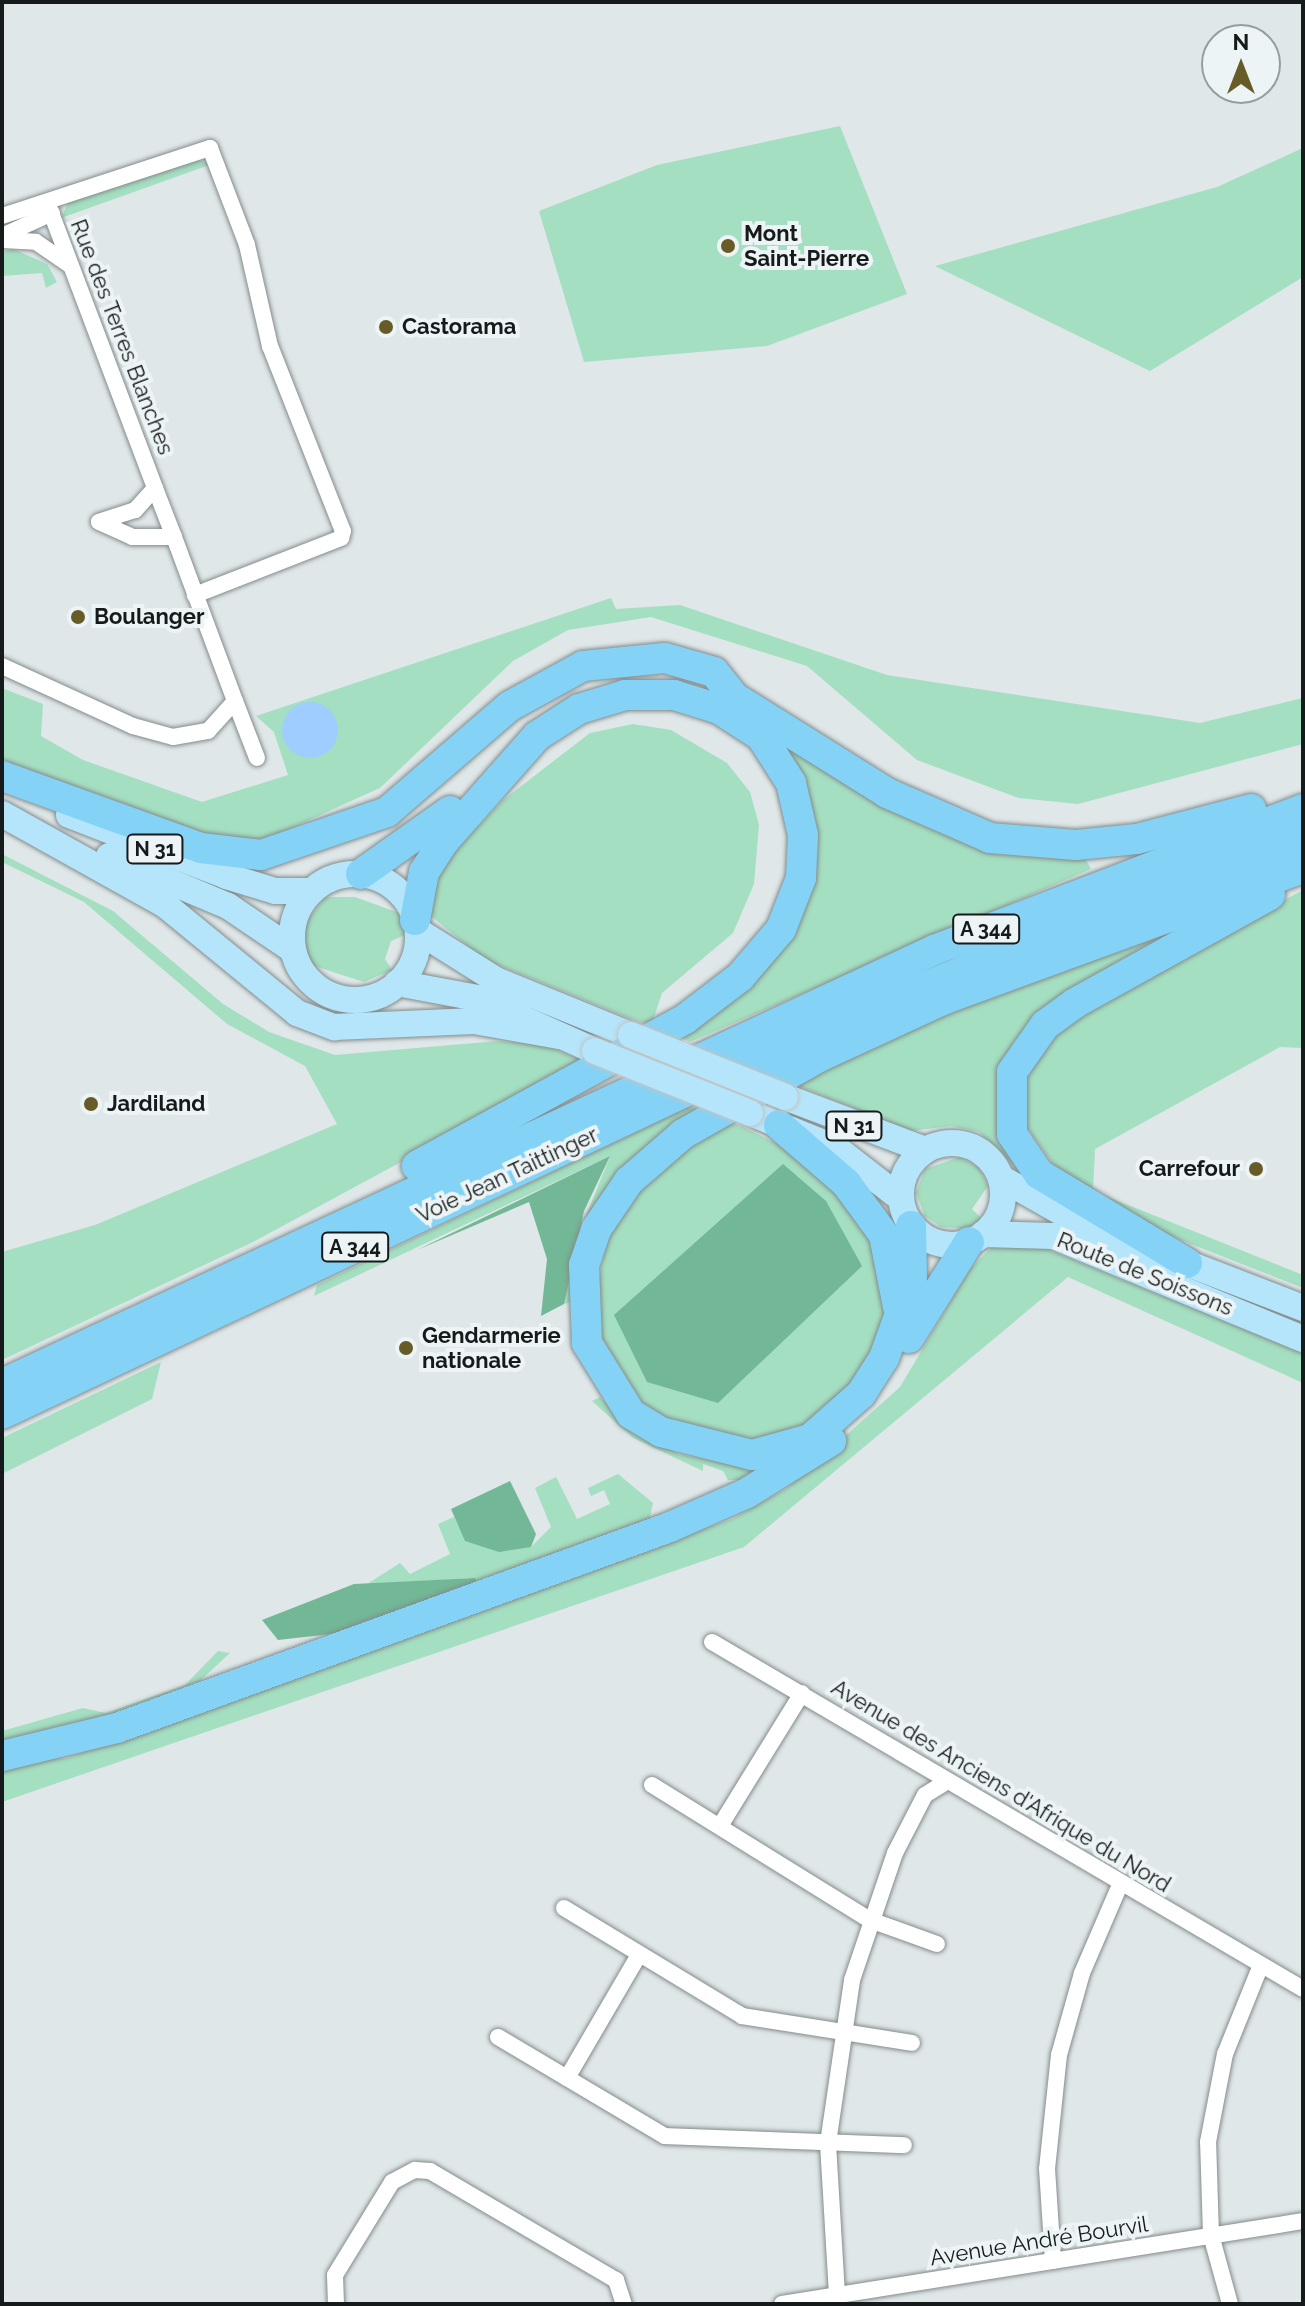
<!DOCTYPE html>
<html>
<head>
<meta charset="utf-8">
<style>
  body { margin:0 }
  #map { position:relative; width:1305px; height:2306px; overflow:hidden; background:#dfe7e8; font-family:Raleway,sans-serif }
  div>[style] { position:absolute }
  [style*='--x'] { left:calc(var(--x)*1px); top:calc(var(--y)*1px); width:calc(var(--w)*1px); rotate:calc(var(--a)*1deg) }
  .green>* { inset:0; background:#a4dfc1 }
  .forest>* { inset:0; background:#72b796 }
  .water>* { inset:0; background:#9fcdff }
  .round { border-radius:50% }
  .roads { filter:drop-shadow(0 0 2px #848b8c) drop-shadow(0 0 2px #848b8c) }
  .minor>* { height:16px; margin:-8px; padding:0 8px; transform-origin:8px; border-radius:8px; background:#fff }
  .primary>* { height:26px; margin:-13px; padding:0 13px; transform-origin:13px; border-radius:13px; background:#b5e5fa }
  .primary>.ring { margin:-13px; padding:0; box-sizing:content-box; background:none; border:26px solid #b5e5fa; border-radius:50% }
  .motorway>* { height:30px; margin:-15px; padding:0 15px; transform-origin:15px; border-radius:15px; background:#84d3f7 }
  .bridges { filter:drop-shadow(0 0 2px #c3c3c3) drop-shadow(0 0 2px #c3c3c3) }
  .primary-bridge>* { height:26px; margin:-13px; padding:0 13px; transform-origin:13px; border-radius:13px; background:#b5e5fa }
  .dots>* { width:22px; height:22px; translate:-50% -50%; box-sizing:border-box; border:4px solid #ecf4f5; border-radius:50% }
  span { translate:-50% -50%; white-space:nowrap; text-align:center; line-height:1.15; -webkit-text-stroke:8px #ecf4f5; paint-order:stroke }
  .shield-label span { padding:2px 6px; background:#ecf4f5; border:2px solid; border-radius:6px; -webkit-text-stroke-width:0 }
  .shield-label { font-size:20px; color:#171a1a; font-weight:700 }
  .poi-label { font-size:22px; color:#171a1a; font-weight:700 }
  .left { translate:0 -50%; text-align:left }
  .right { translate:-100% -50%; text-align:right }
  .street-label { font-size:22px; color:#171a1a }
  .frame { position:absolute; inset:0; border:4px solid #171a1a; pointer-events:none }
  .north { position:absolute; left:1201px; top:24px; width:80px; height:80px; box-sizing:border-box; background:#ecf4f5; border:2px solid #979d9d; border-radius:50%; rotate:0deg; font-size:22px; font-weight:700; line-height:32px; text-align:center; color:#171a1a }
  .north::after { content:''; display:block; margin:auto; width:28px; height:36px; background:#675b28; clip-path:polygon(50% 0,100% 100%,50% 72%,0 100%) }
</style>
</head>
<body>
<div id="map">
  <div class="green">
    <i style="clip-path:polygon(840px 126px,907px 294px,767px 346px,584px 362px,539px 211px,657px 165px)"></i>
    <i style="clip-path:polygon(1303px 148px,1303px 277px,1150px 371px,935px 266px,1217px 187px)"></i>
    <i style="clip-path:polygon(199px 160px,212px 164px,61px 218px,68px 203px)"></i>
    <i style="clip-path:polygon(13px 249px,47px 264px,57px 282px,46px 288px,42px 273px,2px 276px,2px 252px)"></i>
    <i style="clip-path:polygon(611px 598px,616px 609px,680px 605px,887px 675px,1200px 723px,1303px 698px,1303px 744px,1078px 804px,1019px 798px,917px 760px,807px 666px,651px 617px,568px 630px,513px 661px,380px 788px,265px 840px,222px 841px,95px 803px,2px 759px,2px 688px,43px 704px,41px 736px,83px 760px,202px 802px,288px 775px,274px 732px,256px 716px)"></i>
    <i style="clip-path:polygon(633px 724px,671px 730px,727px 763px,750px 792px,759px 825px,754px 884px,733px 933px,662px 993px,651px 1027px,484px 959px,426px 912px,445px 862px,503px 800px,590px 733px)"></i>
    <i style="clip-path:polygon(764px 729px,930px 827px,1085px 858px,1091px 869px,690px 1042px,673px 1035px,804px 889px)"></i>
    <i style="clip-path:polygon(2px 854px,113px 911px,223px 1004px,269px 1032px,335px 1055px,498px 1041px,544px 1045px,586px 1062px,251px 1243px,2px 1360px,2px 1252px,95px 1225px,337px 1124px,305px 1066px,227px 1024px,84px 902px,2px 862px)"></i>
    <i style="clip-path:polygon(1303px 890px,1303px 1048px,1280px 1047px,1095px 1149px,1093px 1191px,1303px 1275px,1303px 1288px,1163px 1233px,1058px 1171px,1022px 1120px,1026px 1074px,1041px 1044px,1073px 1016px)"></i>
    <i style="clip-path:polygon(325px 897px,355px 897px,399px 913px,405px 935px,391px 941px,385px 959px,392px 970px,364px 982px,308px 964px,301px 929px)"></i>
    <i style="clip-path:polygon(1186px 920px,1186px 927px,1042px 1009px,1013px 1043px,997px 1094px,998px 1122px,1021px 1173px,979px 1132px,951px 1126px,911px 1131px,794px 1084px,871px 1045px)"></i>
    <i style="clip-path:polygon(692px 1105px,706px 1110px,644px 1158px,571px 1302px,564px 1304px,572px 1251px,610px 1156px,314px 1296px,317px 1285px)"></i>
    <i style="clip-path:polygon(727px 1119px,796px 1153px,844px 1201px,872px 1240px,885px 1316px,870px 1365px,804px 1430px,748px 1446px,652px 1415px,607px 1367px,594px 1308px,607px 1234px,626px 1207px,671px 1157px)"></i>
    <i style="clip-path:polygon(960px 1157px,979px 1168px,988px 1186px,972px 1209px,983px 1220px,973px 1229px,941px 1227px,925px 1216px,916px 1193px,925px 1169px)"></i>
    <i style="clip-path:polygon(1024px 1240px,1303px 1353px,1303px 1383px,1068px 1277px,744px 1547px,2px 1802px,2px 1764px,67px 1758px,732px 1519px,786px 1489px,900px 1387px,970px 1269px,992px 1247px)"></i>
    <i style="clip-path:polygon(161px 1362px,152px 1399px,2px 1474px,2px 1438px)"></i>
    <i style="clip-path:polygon(600px 1397px,627px 1424px,678px 1454px,726px 1463px,802px 1453px,758px 1480px,728px 1480px,723px 1471px,703px 1464px,703px 1471px,633px 1438px,592px 1401px)"></i>
    <i style="clip-path:polygon(618px 1474px,653px 1503px,649px 1522px,479px 1590px,474px 1578px,367px 1584px,400px 1563px,410px 1574px,450px 1554px,438px 1524px,454px 1517px,466px 1541px,531px 1547px,551px 1527px,535px 1488px,556px 1477px,577px 1519px,610px 1504px,604px 1490px,591px 1496px,588px 1488px)"></i>
    <i style="clip-path:polygon(218px 1651px,230px 1653px,188px 1692px,2px 1748px,2px 1731px,83px 1708px,106px 1713px,185px 1685px)"></i>
  </div>
  <div class="forest">
    <i style="clip-path:polygon(610px 1156px,584px 1211px,564px 1304px,541px 1316px,547px 1259px,529px 1202px,417px 1250px)"></i>
    <i style="clip-path:polygon(783px 1164px,826px 1201px,862px 1266px,718px 1403px,647px 1382px,614px 1315px)"></i>
    <i style="clip-path:polygon(510px 1481px,536px 1534px,531px 1547px,499px 1552px,465px 1541px,451px 1509px)"></i>
    <i style="clip-path:polygon(475px 1578px,479px 1590px,358px 1631px,278px 1640px,262px 1620px,354px 1584px)"></i>
  </div>
  <div class="water">
    <i class="round" style="left:282px;top:702px;width:56px;height:56px"></i>
  </div>
  <div class="roads">
    <div class="minor">
      <i style="--x:47;--y:202;--w:306;--a:69.3"></i>
      <i style="--x:155;--y:488;--w:30;--a:132"></i>
      <i style="--x:135;--y:510;--w:38;--a:162"></i>
      <i style="--x:99;--y:522;--w:36;--a:24"></i>
      <i style="--x:132;--y:537;--w:42;--a:0"></i>
      <i style="--x:174;--y:537;--w:53;--a:-111.2"></i>
      <i style="--x:2;--y:216;--w:219;--a:-18.1"></i>
      <i style="--x:210;--y:148;--w:104;--a:69.1"></i>
      <i style="--x:247;--y:245;--w:104;--a:77.2"></i>
      <i style="--x:270;--y:346;--w:199;--a:68.5"></i>
      <i style="--x:343;--y:531;--w:7;--a:106"></i>
      <i style="--x:341;--y:538;--w:157;--a:158.7"></i>
      <i style="--x:2;--y:236;--w:55;--a:-24.7"></i>
      <i style="--x:2;--y:240;--w:34;--a:3"></i>
      <i style="--x:36;--y:242;--w:42;--a:34.4"></i>
      <i style="--x:2;--y:666;--w:144;--a:24.6"></i>
      <i style="--x:133;--y:726;--w:41;--a:15.4"></i>
      <i style="--x:173;--y:737;--w:36;--a:-10"></i>
      <i style="--x:208;--y:731;--w:40;--a:-48"></i>
      <i style="--x:235;--y:701;--w:175;--a:-110.4"></i>
      <i style="--x:235;--y:701;--w:61;--a:68.9"></i>
      <i style="--x:712;--y:1642;--w:685;--a:30.42"></i>
      <i style="--x:652;--y:1785;--w:256;--a:31.8"></i>
      <i style="--x:870;--y:1920;--w:71;--a:19.7"></i>
      <i style="--x:720;--y:1826;--w:156;--a:-58.3"></i>
      <i style="--x:564;--y:1908;--w:208;--a:31.2"></i>
      <i style="--x:742;--y:2016;--w:172;--a:9"></i>
      <i style="--x:498;--y:2037;--w:194;--a:30.7"></i>
      <i style="--x:665;--y:2136;--w:239;--a:2.2"></i>
      <i style="--x:567;--y:2078;--w:143;--a:-59.7"></i>
      <i style="--x:1053;--y:2261;--w:92;--a:-93.7"></i>
      <i style="--x:1047;--y:2169;--w:115;--a:-84"></i>
      <i style="--x:1059;--y:2055;--w:85;--a:-74.3"></i>
      <i style="--x:1082;--y:1973;--w:94;--a:-66.7"></i>
      <i style="--x:837;--y:2295;--w:152;--a:-93.4"></i>
      <i style="--x:828;--y:2143;--w:165;--a:-81.6"></i>
      <i style="--x:852;--y:1980;--w:134;--a:-71.3"></i>
      <i style="--x:895;--y:1853;--w:65;--a:-62.7"></i>
      <i style="--x:925;--y:1795;--w:22;--a:-32"></i>
      <i style="--x:336;--y:2304;--w:29;--a:-92"></i>
      <i style="--x:335;--y:2275;--w:109;--a:-58.5"></i>
      <i style="--x:392;--y:2182;--w:26;--a:-28"></i>
      <i style="--x:415;--y:2170;--w:15;--a:4"></i>
      <i style="--x:430;--y:2171;--w:216;--a:30.4"></i>
      <i style="--x:616;--y:2280;--w:25;--a:72"></i>
      <i style="--x:782;--y:2304;--w:528;--a:-9.05"></i>
      <i style="--x:1230;--y:2304;--w:72;--a:-105.4"></i>
      <i style="--x:1211;--y:2235;--w:93;--a:-91.8"></i>
      <i style="--x:1208;--y:2142;--w:90;--a:-79.1"></i>
      <i style="--x:1225;--y:2054;--w:96;--a:-68"></i>
    </div>
    <div class="primary">
      <i style="--x:2;--y:814;--w:185;--a:29.1"></i>
      <i style="--x:164;--y:904;--w:172;--a:39.3"></i>
      <i style="--x:297;--y:1013;--w:40;--a:21"></i>
      <i style="--x:334;--y:1027;--w:140;--a:-2.5"></i>
      <i style="--x:474;--y:1021;--w:86;--a:10"></i>
      <i style="--x:69;--y:815;--w:168;--a:21.2"></i>
      <i style="--x:226;--y:876;--w:51;--a:17"></i>
      <i style="--x:275;--y:891;--w:36;--a:0"></i>
      <i style="--x:109;--y:856;--w:129;--a:22.8"></i>
      <i style="--x:228;--y:906;--w:78;--a:34.1"></i>
      <i class="ring" style="left:292px;top:874px;width:100px;height:100px"></i>
      <i style="--x:418;--y:931;--w:92;--a:32.1"></i>
      <i style="--x:496;--y:980;--w:146;--a:22.2"></i>
      <i style="--x:397;--y:983;--w:81;--a:10.6"></i>
      <i style="--x:477;--y:998;--w:129;--a:24.2"></i>
      <i style="--x:785;--y:1097;--w:150;--a:20.7"></i>
      <i style="--x:750;--y:1113;--w:93;--a:22.1"></i>
      <i style="--x:836;--y:1148;--w:81;--a:38"></i>
      <i class="ring" style="left:901px;top:1143px;width:76px;height:76px"></i>
      <i style="--x:1001;--y:1178;--w:85;--a:29.6"></i>
      <i style="--x:1075;--y:1220;--w:244;--a:21.1"></i>
      <i style="--x:983;--y:1234;--w:70;--a:1.6"></i>
      <i style="--x:1053;--y:1236;--w:270;--a:22.4"></i>
    </div>
    <div class="motorway">
      <i style="--x:740;--y:701;--w:173;--a:32"></i>
      <i style="--x:887;--y:793;--w:112;--a:23.6"></i>
      <i style="--x:990;--y:838;--w:86;--a:4.7"></i>
      <i style="--x:1076;--y:845;--w:61;--a:-5.6"></i>
      <i style="--x:1137;--y:839;--w:118;--a:-14.7"></i>
      <i style="--x:2;--y:776;--w:212;--a:19.9"></i>
      <i style="--x:201;--y:848;--w:60;--a:6.7"></i>
      <i style="--x:261;--y:855;--w:133;--a:-18.8"></i>
      <i style="--x:387;--y:812;--w:162;--a:-40.8"></i>
      <i style="--x:510;--y:706;--w:83;--a:-28.7"></i>
      <i style="--x:583;--y:666;--w:82;--a:-5.6"></i>
      <i style="--x:665;--y:658;--w:51;--a:15.9"></i>
      <i style="--x:714;--y:672;--w:32;--a:51"></i>
      <i style="--x:361;--y:874;--w:109;--a:-35.3"></i>
      <i style="--x:415;--y:920;--w:49;--a:-79.4"></i>
      <i style="--x:424;--y:872;--w:38;--a:-57"></i>
      <i style="--x:445;--y:840;--w:139;--a:-48.5"></i>
      <i style="--x:537;--y:736;--w:50;--a:-32.7"></i>
      <i style="--x:579;--y:709;--w:48;--a:-16.9"></i>
      <i style="--x:625;--y:695;--w:49;--a:0"></i>
      <i style="--x:674;--y:695;--w:47;--a:17.3"></i>
      <i style="--x:719;--y:709;--w:50;--a:32.7"></i>
      <i style="--x:761;--y:736;--w:56;--a:57.4"></i>
      <i style="--x:791;--y:783;--w:53;--a:77"></i>
      <i style="--x:803;--y:835;--w:43;--a:92.7"></i>
      <i style="--x:801;--y:878;--w:55;--a:111.4"></i>
      <i style="--x:781;--y:929;--w:63;--a:130.5"></i>
      <i style="--x:740;--y:977;--w:69;--a:142.6"></i>
      <i style="--x:685;--y:1019;--w:306;--a:151.3"></i>
      <i style="--x:779;--y:1125;--w:89;--a:40.9"></i>
      <i style="--x:846;--y:1183;--w:64;--a:53.8"></i>
      <i style="--x:884;--y:1235;--w:73;--a:79"></i>
      <i style="--x:911;--y:1226;--w:54;--a:88.9"></i>
      <i style="--x:912;--y:1280;--w:83;--a:109.7"></i>
      <i style="--x:884;--y:1358;--w:43;--a:122.6"></i>
      <i style="--x:861;--y:1394;--w:68;--a:138.6"></i>
      <i style="--x:810;--y:1439;--w:60;--a:164.6"></i>
      <i style="--x:752;--y:1455;--w:94;--a:-165.8"></i>
      <i style="--x:661;--y:1432;--w:35;--a:-149"></i>
      <i style="--x:631;--y:1414;--w:84;--a:-121.8"></i>
      <i style="--x:587;--y:1343;--w:78;--a:-92.2"></i>
      <i style="--x:584;--y:1265;--w:39;--a:-71"></i>
      <i style="--x:597;--y:1228;--w:57;--a:-55.8"></i>
      <i style="--x:629;--y:1181;--w:72;--a:-41"></i>
      <i style="--x:683;--y:1134;--w:159;--a:-29.5"></i>
      <i style="--x:821;--y:1056;--w:136;--a:-24.7"></i>
      <i style="--x:945;--y:999;--w:381;--a:-20.1"></i>
      <i style="--x:1187;--y:1263;--w:173;--a:-149"></i>
      <i style="--x:1039;--y:1174;--w:48;--a:-124"></i>
      <i style="--x:1012;--y:1134;--w:62;--a:-90"></i>
      <i style="--x:1012;--y:1072;--w:57;--a:-54.9"></i>
      <i style="--x:1045;--y:1025;--w:37;--a:-36"></i>
      <i style="--x:1075;--y:1003;--w:223;--a:-29"></i>
      <i style="--x:909;--y:1338;--w:113;--a:-58"></i>
      <i style="--x:2;--y:1384;--w:1028;--a:-24.97"></i>
      <i style="--x:934;--y:950;--w:395;--a:-20.9"></i>
      <i style="--x:2;--y:1414;--w:849;--a:-25.24"></i>
      <i style="--x:770;--y:1052;--w:408;--a:-22.8"></i>
      <i style="--x:1146;--y:894;--w:166;--a:-19"></i>
      <i style="--x:2;--y:1756;--w:118;--a:-13.7"></i>
      <i style="--x:117;--y:1728;--w:588;--a:-19.97"></i>
      <i style="--x:670;--y:1527;--w:84;--a:-23.8"></i>
      <i style="--x:747;--y:1493;--w:99;--a:-31.8"></i>
    </div>
  </div>
  <div class="bridges">
    <div class="primary-bridge">
      <i style="--x:631;--y:1035;--w:166;--a:21.9"></i>
      <i style="--x:595;--y:1051;--w:167;--a:21.8"></i>
    </div>
  </div>
  <div class="dots">
    <i style="left:728px;top:246px;background:#675b28"></i>
    <i style="left:386px;top:327px;background:#675b28"></i>
    <i style="left:78px;top:617px;background:#675b28"></i>
    <i style="left:91px;top:1104px;background:#675b28"></i>
    <i style="left:1256px;top:1169px;background:#675b28"></i>
    <i style="left:406px;top:1348px;background:#675b28"></i>
  </div>
  <div class="shield-label">
    <span style="left:155px;top:849px">N 31</span>
    <span style="left:986px;top:929px">A 344</span>
    <span style="left:854px;top:1126px">N 31</span>
    <span style="left:355px;top:1247px">A 344</span>
  </div>
  <div class="poi-label">
    <span class="left" style="left:744px;top:246px">Mont<br>Saint-Pierre</span>
    <span class="left" style="left:402px;top:327px">Castorama</span>
    <span class="left" style="left:94px;top:617px">Boulanger</span>
    <span class="left" style="left:107px;top:1104px">Jardiland</span>
    <span class="right" style="left:1240px;top:1169px">Carrefour</span>
    <span class="left" style="left:422px;top:1348px">Gendarmerie<br>nationale</span>
  </div>
  <div class="street-label">
    <span style="left:122px;top:337px;rotate:69deg">Rue des Terres Blanches</span>
    <span style="left:507px;top:1175px;rotate:-25deg">Voie Jean Taittinger</span>
    <span style="left:1145px;top:1274px;rotate:22deg">Route de Soissons</span>
    <span style="left:1001px;top:1786px;rotate:31deg">Avenue des Anciens d'Afrique du Nord</span>
    <span style="left:1039px;top:2241px;rotate:-9deg">Avenue André Bourvil</span>
  </div>
  <div class="frame"></div>
  <div class="north">N</div>
</div>
</body>
</html>
